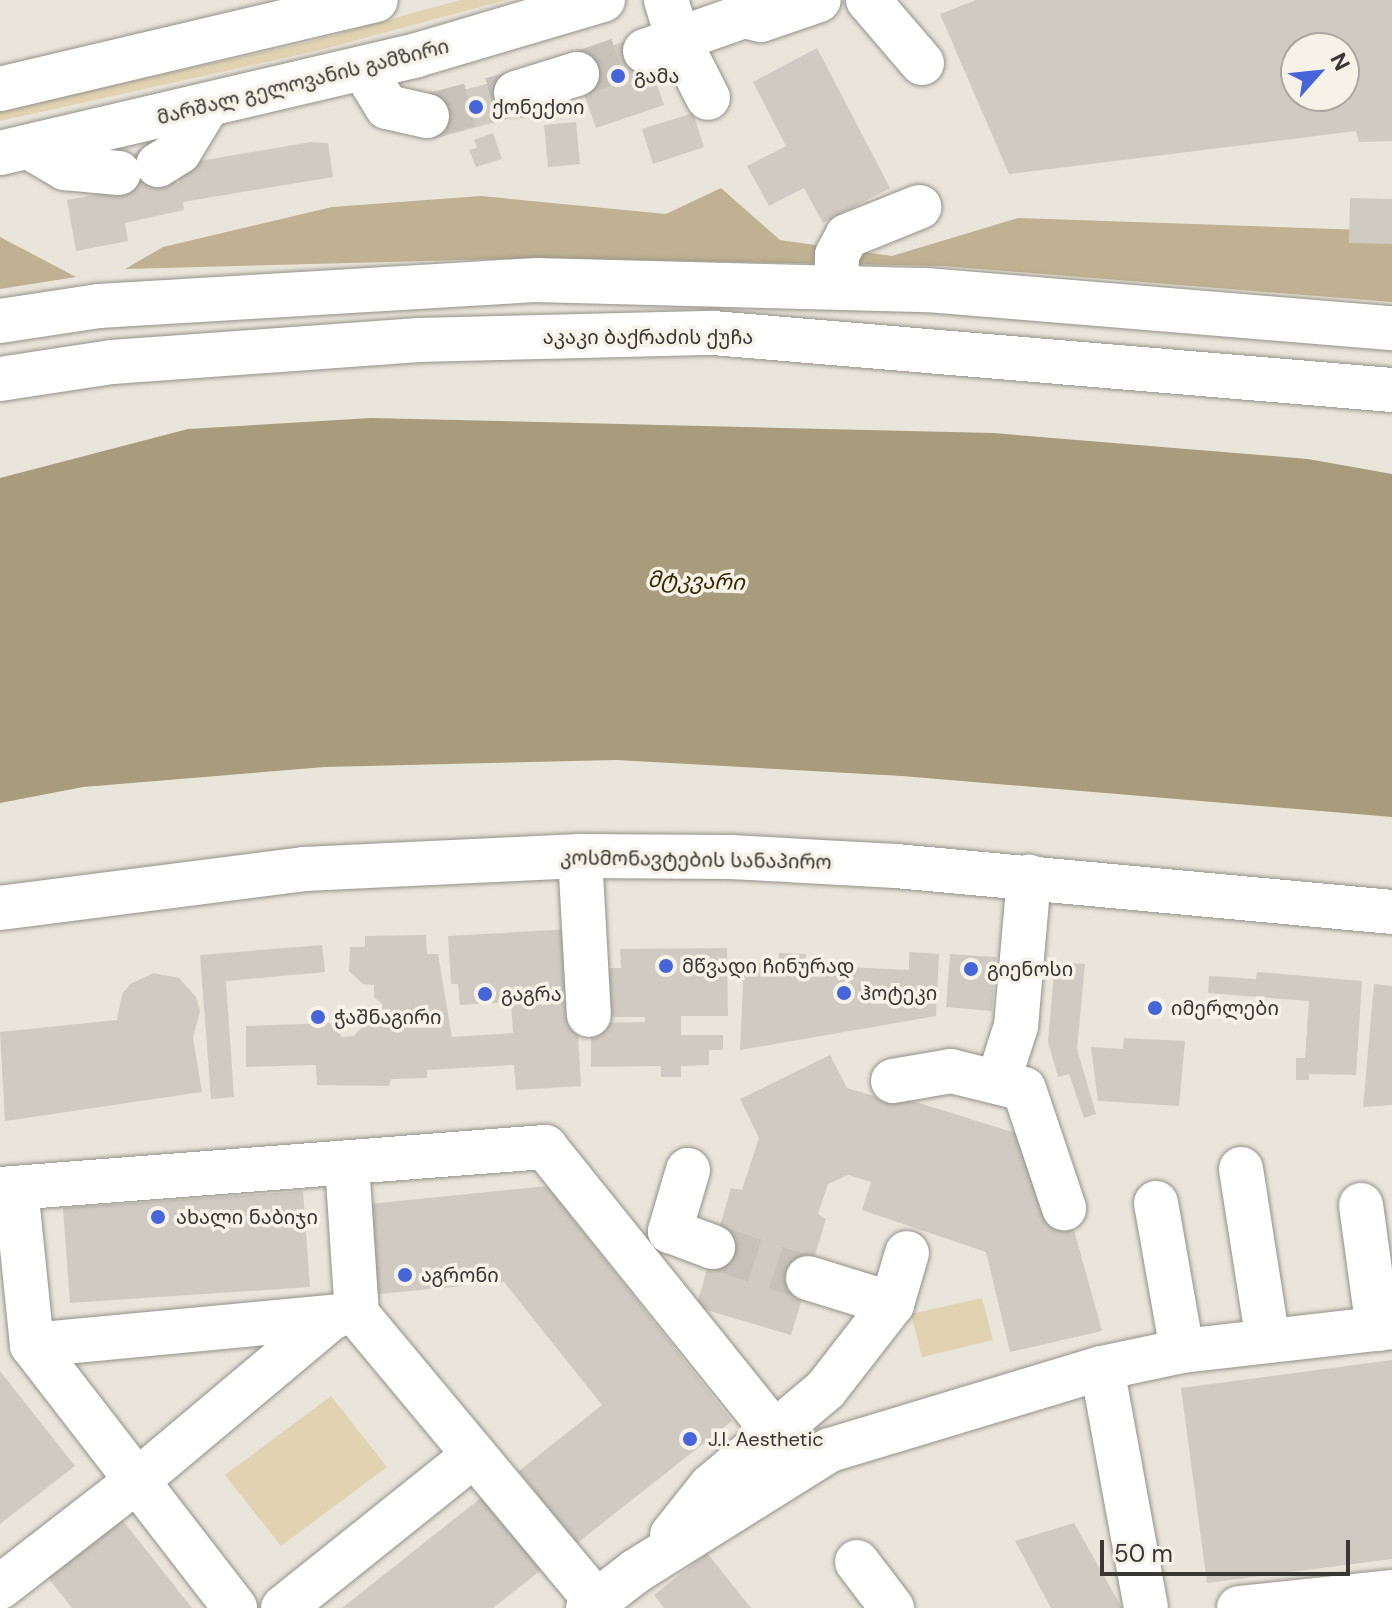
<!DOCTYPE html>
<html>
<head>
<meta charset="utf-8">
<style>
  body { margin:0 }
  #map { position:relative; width:1392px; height:1608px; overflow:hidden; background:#e9e5db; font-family:"DM Sans","Noto Sans Georgian",sans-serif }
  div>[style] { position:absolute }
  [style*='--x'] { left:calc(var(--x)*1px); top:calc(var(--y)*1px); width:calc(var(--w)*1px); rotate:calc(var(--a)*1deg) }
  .green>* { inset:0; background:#e1d3b2 }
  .forest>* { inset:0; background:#bfb191 }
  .water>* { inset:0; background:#a99c7c }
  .building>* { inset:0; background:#cfcbc2 }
  .minor-tunnel>* { height:44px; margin-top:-22px; transform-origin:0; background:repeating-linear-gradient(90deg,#c6c2b9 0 44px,transparent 0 66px) }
  .roads { filter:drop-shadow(0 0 2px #959188) drop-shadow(0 0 2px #959188) }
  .minor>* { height:44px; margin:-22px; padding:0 22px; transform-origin:22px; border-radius:22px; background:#fff }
  .major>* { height:44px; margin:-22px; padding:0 22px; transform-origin:22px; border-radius:22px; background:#fff }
  .highway>* { height:44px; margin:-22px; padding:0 22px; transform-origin:22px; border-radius:22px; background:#fff }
  .dots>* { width:22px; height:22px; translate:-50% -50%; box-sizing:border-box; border:4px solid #f6f2e8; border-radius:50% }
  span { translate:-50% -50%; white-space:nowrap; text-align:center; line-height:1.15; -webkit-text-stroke:7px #f6f2e8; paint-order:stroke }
  .poi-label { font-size:20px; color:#393733 }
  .left { translate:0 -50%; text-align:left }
  .street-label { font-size:20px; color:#393733 }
  .water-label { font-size:22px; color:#372800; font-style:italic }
  .north { position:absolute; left:1280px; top:32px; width:80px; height:80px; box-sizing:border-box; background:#f6f2e8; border:2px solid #aaa7a0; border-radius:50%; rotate:63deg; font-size:22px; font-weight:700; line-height:32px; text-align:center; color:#393733 }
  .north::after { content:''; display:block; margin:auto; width:28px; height:36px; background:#4665d8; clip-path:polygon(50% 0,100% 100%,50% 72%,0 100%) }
  .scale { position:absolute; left:1100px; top:1540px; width:250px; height:36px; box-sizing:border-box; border:4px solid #393733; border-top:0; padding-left:10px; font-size:24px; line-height:28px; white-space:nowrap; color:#393733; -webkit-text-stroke:6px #f6f2e8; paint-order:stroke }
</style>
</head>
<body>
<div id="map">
  <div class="green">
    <i style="clip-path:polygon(460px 0,506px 0,316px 51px,0 121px,0 111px,312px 41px)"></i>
    <i style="clip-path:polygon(982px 1298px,993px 1340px,922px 1357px,911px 1314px)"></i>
    <i style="clip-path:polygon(331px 1396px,387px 1467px,281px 1546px,225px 1475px)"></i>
  </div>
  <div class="forest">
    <i style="clip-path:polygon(721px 188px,780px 240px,892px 256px,1018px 218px,1392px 231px,1392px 302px,943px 266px,539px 258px,125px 269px,163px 247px,332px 207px,481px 196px,666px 214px)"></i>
    <i style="clip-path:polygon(0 237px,76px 277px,0 289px)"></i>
  </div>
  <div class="water">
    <i style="clip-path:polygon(371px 418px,993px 433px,1308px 459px,1392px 474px,1392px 817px,902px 776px,617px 760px,325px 767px,83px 787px,0 803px,0 478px,188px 429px)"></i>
  </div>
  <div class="building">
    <i style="clip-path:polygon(evenodd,976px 0,1392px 0,1392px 141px,1359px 142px,1356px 131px,1009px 174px,940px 14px,976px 0,1296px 48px,1344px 48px,1344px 96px,1296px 96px,1296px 48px)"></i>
    <i style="clip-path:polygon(640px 36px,664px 105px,596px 128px,572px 59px)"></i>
    <i style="clip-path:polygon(817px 48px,890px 188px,823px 223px,804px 188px,769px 206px,747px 166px,786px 146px,753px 82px)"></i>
    <i style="clip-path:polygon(512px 77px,522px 115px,433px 139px,423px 101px)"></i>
    <i style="clip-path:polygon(693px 113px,704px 147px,653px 164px,642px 129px)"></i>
    <i style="clip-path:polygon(576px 122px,580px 164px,548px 167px,544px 125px)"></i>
    <i style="clip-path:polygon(493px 133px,502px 159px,476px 167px,469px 150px,477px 148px,474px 140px)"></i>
    <i style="clip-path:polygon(311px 142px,328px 143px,333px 177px,183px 202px,184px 210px,125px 223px,128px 241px,76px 251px,67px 200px,100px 194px,139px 149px,179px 184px,176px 165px)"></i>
    <i style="clip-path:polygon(1350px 198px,1392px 199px,1392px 244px,1349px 243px)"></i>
    <i style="clip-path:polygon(572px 929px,581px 1086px,516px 1090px,514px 1065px,427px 1070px,427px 1078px,391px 1079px,389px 1086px,317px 1085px,316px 1065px,246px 1067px,246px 1026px,330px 1023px,342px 1037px,354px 1036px,383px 1005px,374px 997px,374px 985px,363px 984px,349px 971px,350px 947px,365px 947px,365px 936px,426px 935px,427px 954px,438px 954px,452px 1037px,513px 1033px,511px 1002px,460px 1005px,458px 984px,451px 984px,448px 936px)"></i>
    <i style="clip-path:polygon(322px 945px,325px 972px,226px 981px,234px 1097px,211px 1099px,200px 955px)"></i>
    <i style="clip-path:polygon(727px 948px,728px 1016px,681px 1016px,681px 1035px,723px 1035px,723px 1050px,709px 1050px,709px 1065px,681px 1066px,681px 1077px,661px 1077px,661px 1066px,591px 1067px,591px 1023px,645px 1022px,645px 1017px,603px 1017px,603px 968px,621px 968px,620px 949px)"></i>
    <i style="clip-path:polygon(909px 952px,939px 954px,936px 1016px,740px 1050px,744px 962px,778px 964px,779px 953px,806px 954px,805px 965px,909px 970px)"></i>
    <i style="clip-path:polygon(950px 954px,996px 957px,992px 1011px,946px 1007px)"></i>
    <i style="clip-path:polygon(1055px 962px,1085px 964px,1077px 1049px,1096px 1114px,1084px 1118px,1069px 1074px,1058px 1077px,1048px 1042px)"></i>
    <i style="clip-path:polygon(1257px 972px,1362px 981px,1356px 1075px,1309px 1074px,1309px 1080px,1296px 1080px,1296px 1058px,1305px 1058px,1309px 1001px,1208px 993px,1209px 976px,1256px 979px)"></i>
    <i style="clip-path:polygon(154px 973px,179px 978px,196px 997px,200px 1011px,193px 1038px,202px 1092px,5px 1121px,0 1032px,117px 1020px,122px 994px,130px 984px)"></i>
    <i style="clip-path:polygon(1374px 984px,1392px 986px,1392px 1105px,1363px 1107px)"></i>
    <i style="clip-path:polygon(1124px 1038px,1185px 1041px,1179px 1106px,1098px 1101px,1091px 1047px,1123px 1049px)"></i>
    <i style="clip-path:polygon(830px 1055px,847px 1088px,898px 1103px,900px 1097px,1022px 1135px,1068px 1208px,1102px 1331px,1010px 1352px,986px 1252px,862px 1210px,871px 1182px,848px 1175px,828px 1184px,818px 1214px,826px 1219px,791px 1335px,696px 1307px,731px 1188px,742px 1190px,759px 1138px,740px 1099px)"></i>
    <i style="clip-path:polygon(547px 1186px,732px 1421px,576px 1544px,519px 1471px,602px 1405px,504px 1282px,378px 1294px,369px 1204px)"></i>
    <i style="clip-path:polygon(303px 1191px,310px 1287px,70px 1303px,63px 1208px)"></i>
    <i style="clip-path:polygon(1392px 1360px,1392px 1559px,1207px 1583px,1181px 1388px)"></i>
    <i style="clip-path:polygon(0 1371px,75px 1466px,0 1524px)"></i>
    <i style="clip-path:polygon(487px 1493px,545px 1567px,493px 1608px,342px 1608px)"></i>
    <i style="clip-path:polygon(112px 1507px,192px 1608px,72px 1608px,38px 1565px)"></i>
    <i style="clip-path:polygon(1074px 1523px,1122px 1608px,1051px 1608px,1015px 1541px)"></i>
    <i style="clip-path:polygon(707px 1553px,751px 1608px,664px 1608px,654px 1595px)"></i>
  </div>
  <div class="minor-tunnel">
    <i style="--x:577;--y:74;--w:72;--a:-18.7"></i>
    <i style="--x:427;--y:116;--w:92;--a:-14.5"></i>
    <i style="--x:713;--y:1247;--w:100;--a:18.1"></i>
  </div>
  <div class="roads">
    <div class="minor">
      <i style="--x:666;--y:0;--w:41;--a:72.9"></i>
      <i style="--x:678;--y:39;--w:66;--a:63"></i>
      <i style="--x:868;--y:0;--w:83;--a:49.4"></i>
      <i style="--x:645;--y:51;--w:105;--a:-19.5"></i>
      <i style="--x:744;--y:16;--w:17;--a:13"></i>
      <i style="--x:761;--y:20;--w:61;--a:-19"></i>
      <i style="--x:363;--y:68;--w:46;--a:58.4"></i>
      <i style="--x:387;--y:107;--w:41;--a:12.7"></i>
      <i style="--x:516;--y:93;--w:64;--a:-17.3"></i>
      <i style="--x:29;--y:147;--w:42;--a:30.3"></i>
      <i style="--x:65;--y:168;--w:54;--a:5.3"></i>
      <i style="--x:158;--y:165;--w:25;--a:-32"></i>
      <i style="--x:179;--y:152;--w:54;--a:-58.7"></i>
      <i style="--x:836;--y:287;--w:32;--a:-88"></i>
      <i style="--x:837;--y:255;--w:21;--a:-62"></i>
      <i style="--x:847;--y:236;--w:78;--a:-21.9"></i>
      <i style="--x:580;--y:856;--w:159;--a:86.8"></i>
      <i style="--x:893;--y:1081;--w:59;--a:-9.8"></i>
      <i style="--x:951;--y:1071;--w:75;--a:13.9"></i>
      <i style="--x:1024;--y:1089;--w:126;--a:71.4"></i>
      <i style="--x:998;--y:1082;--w:59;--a:-72.2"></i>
      <i style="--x:1016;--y:1026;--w:150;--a:-85"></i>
      <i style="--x:347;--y:1164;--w:150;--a:86.2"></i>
      <i style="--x:357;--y:1314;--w:375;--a:50.2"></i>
      <i style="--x:1241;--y:1169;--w:174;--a:81.1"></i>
      <i style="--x:688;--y:1170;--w:64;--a:106.4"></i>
      <i style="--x:670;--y:1231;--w:46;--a:20.4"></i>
      <i style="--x:16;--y:1188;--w:158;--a:84.2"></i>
      <i style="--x:32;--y:1345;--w:332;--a:52.3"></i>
      <i style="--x:0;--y:1189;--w:547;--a:-4.41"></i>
      <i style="--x:545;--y:1147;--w:364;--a:51.2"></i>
      <i style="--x:1156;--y:1203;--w:150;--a:80"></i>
      <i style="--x:1361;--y:1205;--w:125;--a:82.2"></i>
      <i style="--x:808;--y:1278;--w:88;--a:17.2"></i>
      <i style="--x:32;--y:1345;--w:305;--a:-5.4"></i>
      <i style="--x:1102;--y:1368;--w:244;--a:79.6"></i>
      <i style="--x:672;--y:1535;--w:63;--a:-51.5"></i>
      <i style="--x:711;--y:1486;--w:150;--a:-40.1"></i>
      <i style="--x:826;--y:1389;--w:108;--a:-52.2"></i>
      <i style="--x:892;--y:1304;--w:53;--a:-73.6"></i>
      <i style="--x:857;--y:1562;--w:58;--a:52.7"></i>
      <i style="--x:0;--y:1587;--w:175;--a:-37.8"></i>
      <i style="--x:138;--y:1480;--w:253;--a:-40"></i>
      <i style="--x:283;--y:1608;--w:245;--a:-38.7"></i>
      <i style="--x:588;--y:1608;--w:61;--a:-37.6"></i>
      <i style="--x:636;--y:1571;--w:229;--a:-32"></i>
      <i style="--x:830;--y:1450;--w:284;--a:-16.8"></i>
      <i style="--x:1102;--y:1368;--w:82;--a:-12"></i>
      <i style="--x:1182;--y:1351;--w:211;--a:-6.5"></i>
      <i style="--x:1239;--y:1608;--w:154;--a:-6"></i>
    </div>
    <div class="major">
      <i style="--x:0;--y:321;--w:100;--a:-8.6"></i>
      <i style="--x:99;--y:306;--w:440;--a:-3.4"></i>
      <i style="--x:538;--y:280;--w:388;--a:1.5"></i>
      <i style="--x:926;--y:290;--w:468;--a:4.7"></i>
      <i style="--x:0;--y:379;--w:113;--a:-8.6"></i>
      <i style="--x:112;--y:362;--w:308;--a:-4.1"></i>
      <i style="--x:419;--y:340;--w:294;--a:-1.4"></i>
      <i style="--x:713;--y:333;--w:681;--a:4.8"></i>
      <i style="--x:0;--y:908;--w:306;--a:-7.3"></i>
      <i style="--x:304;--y:869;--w:276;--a:-2.7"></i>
      <i style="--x:580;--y:856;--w:151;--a:0.4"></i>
      <i style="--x:731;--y:857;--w:165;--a:3.1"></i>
      <i style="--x:896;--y:866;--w:498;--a:5.3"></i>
    </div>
    <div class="highway">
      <i style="--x:0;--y:89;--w:386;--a:-13.3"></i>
      <i style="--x:0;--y:153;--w:428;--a:-13.2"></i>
      <i style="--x:417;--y:55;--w:194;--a:-16.5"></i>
    </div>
  </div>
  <div class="dots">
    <i style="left:618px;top:76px;background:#4665d8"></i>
    <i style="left:476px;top:107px;background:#4665d8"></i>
    <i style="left:666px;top:966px;background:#4665d8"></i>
    <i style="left:971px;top:969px;background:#4665d8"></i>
    <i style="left:844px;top:993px;background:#4665d8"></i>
    <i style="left:485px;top:994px;background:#4665d8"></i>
    <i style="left:1155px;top:1008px;background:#4665d8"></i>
    <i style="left:318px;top:1017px;background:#4665d8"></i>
    <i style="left:158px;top:1217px;background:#4665d8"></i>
    <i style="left:405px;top:1275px;background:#4665d8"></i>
    <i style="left:690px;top:1439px;background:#4665d8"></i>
  </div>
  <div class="poi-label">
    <span class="left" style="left:634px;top:76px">გამა</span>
    <span class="left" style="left:492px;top:107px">ქონექთი</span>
    <span class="left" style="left:682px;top:966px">მწვადი ჩინურად</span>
    <span class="left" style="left:987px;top:969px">გიენოსი</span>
    <span class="left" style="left:860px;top:993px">ჰოტეკი</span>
    <span class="left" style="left:501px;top:994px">გაგრა</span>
    <span class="left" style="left:1171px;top:1008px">იმერლები</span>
    <span class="left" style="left:334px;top:1017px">ჭაშნაგირი</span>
    <span class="left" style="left:176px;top:1217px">ახალი ნაბიჯი</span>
    <span class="left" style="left:421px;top:1275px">აგრონი</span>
    <span class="left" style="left:708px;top:1439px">J.I. Aesthetic</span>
  </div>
  <div class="street-label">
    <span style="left:303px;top:82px;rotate:-14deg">მარშალ გელოვანის გამზირი</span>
    <span style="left:648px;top:337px">აკაკი ბაქრაძის ქუჩა</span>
    <span style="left:696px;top:860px;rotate:1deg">კოსმონავტების სანაპირო</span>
  </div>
  <div class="water-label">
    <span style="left:696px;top:581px;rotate:2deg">მტკვარი</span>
  </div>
  <div class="north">N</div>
  <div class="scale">50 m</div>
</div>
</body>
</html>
